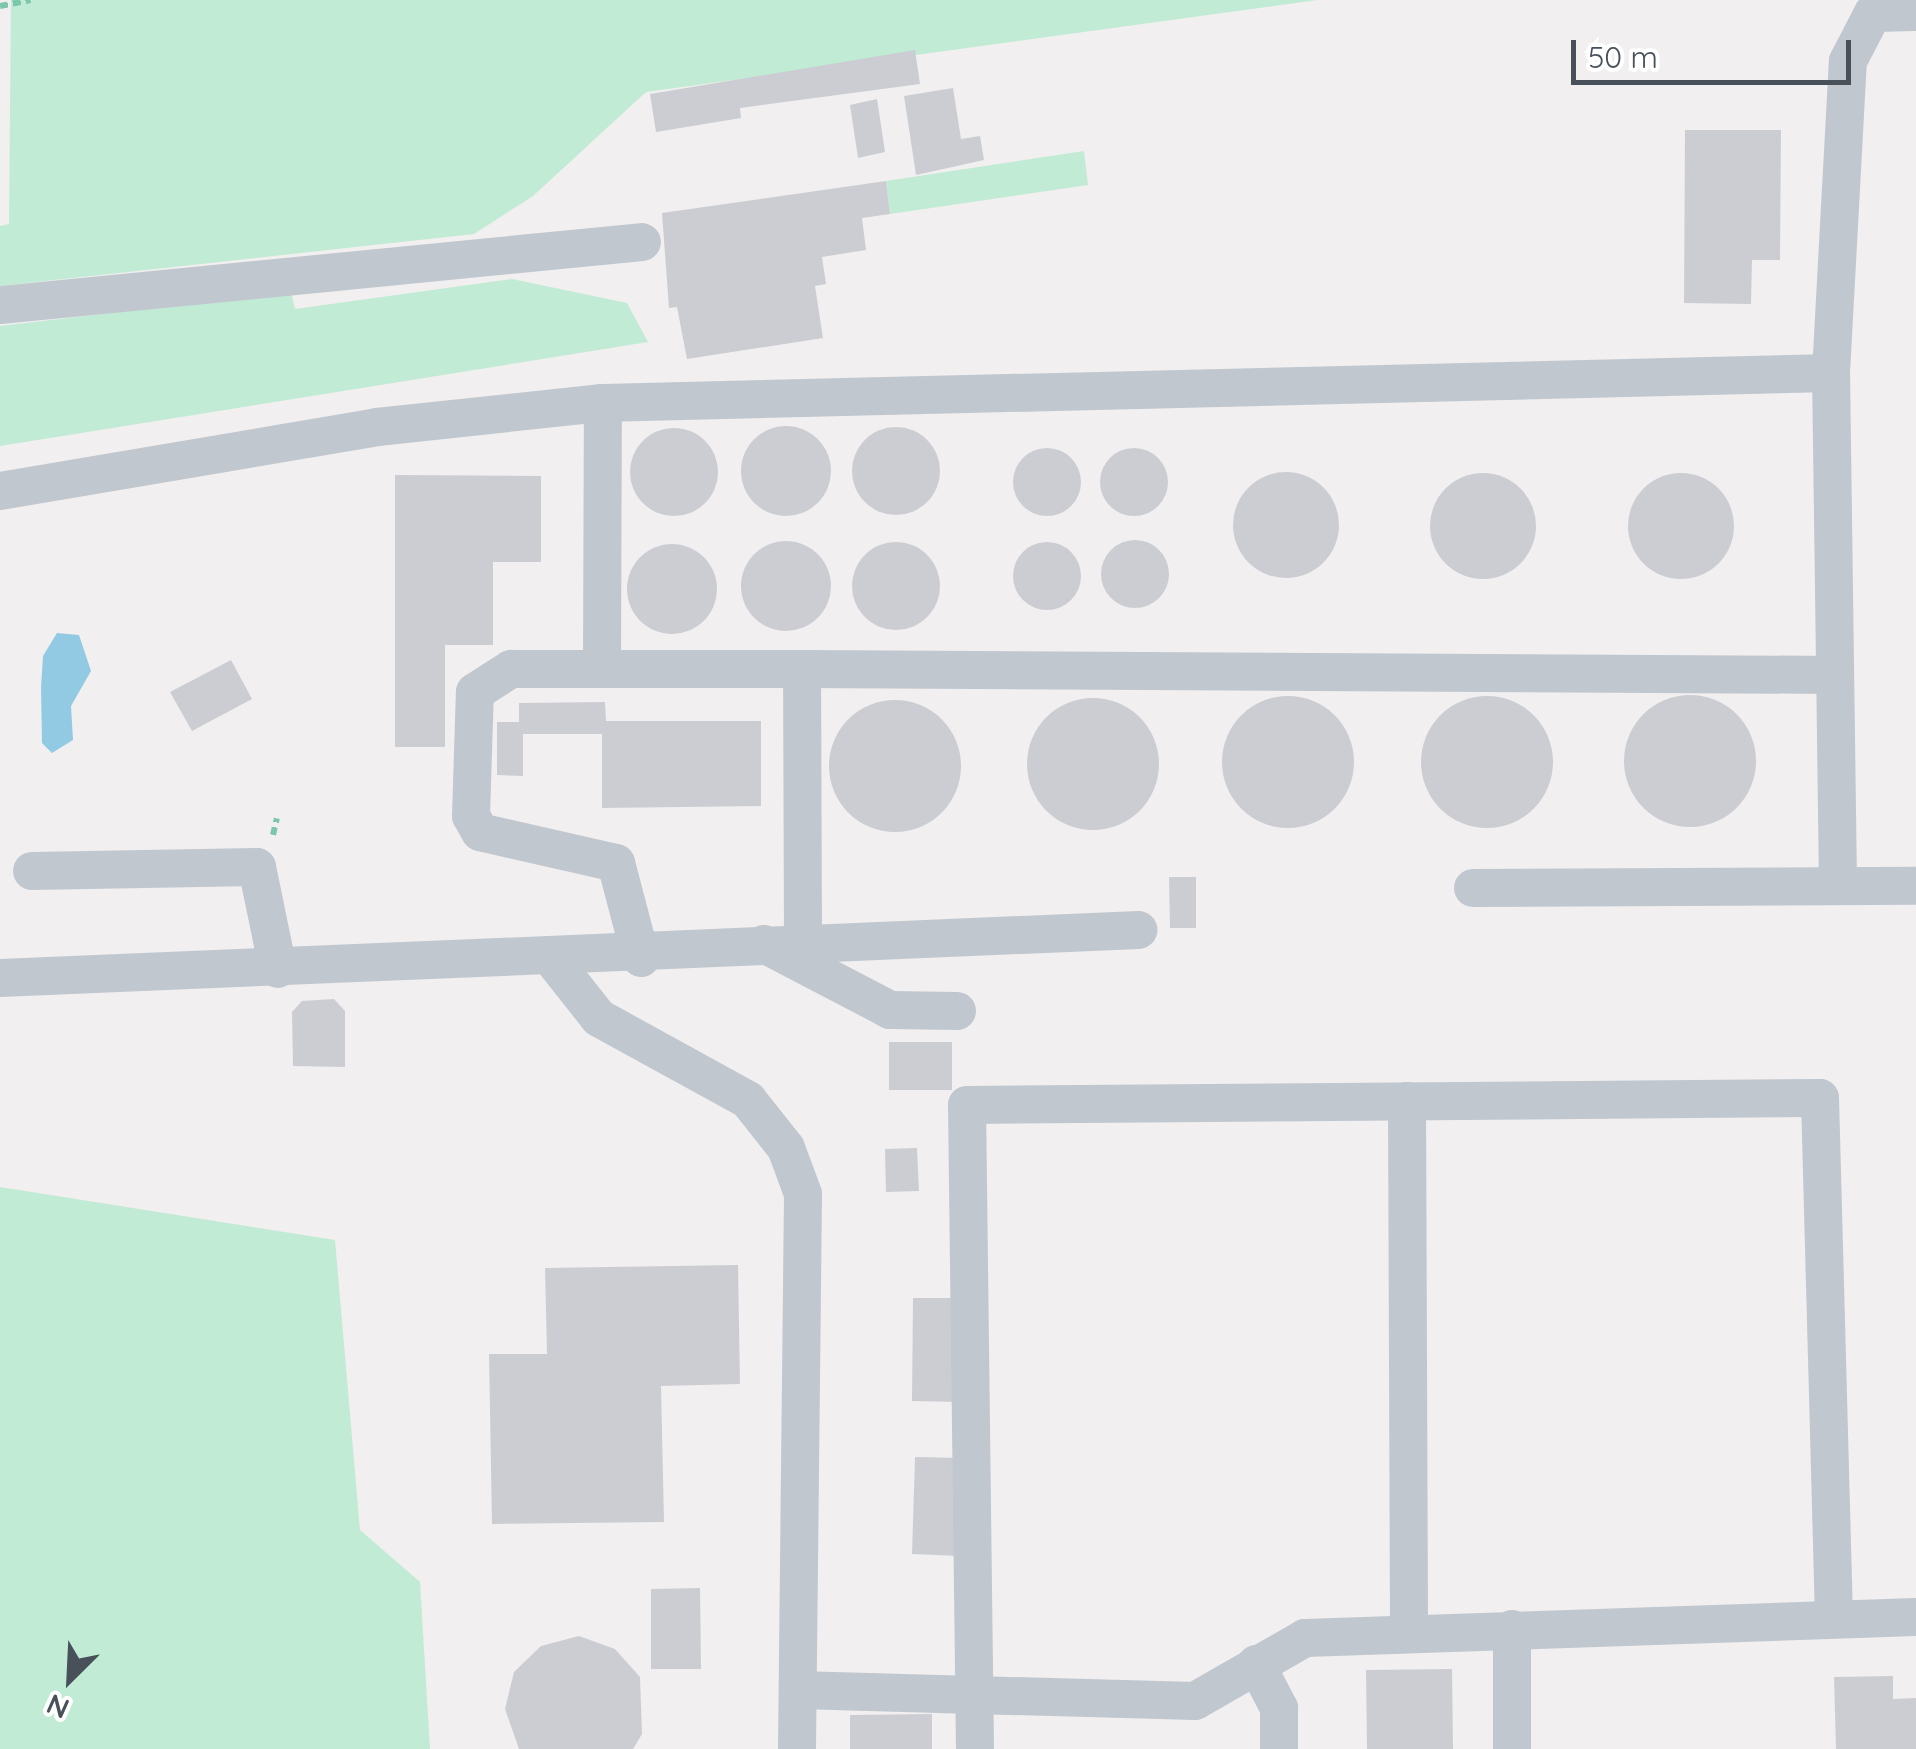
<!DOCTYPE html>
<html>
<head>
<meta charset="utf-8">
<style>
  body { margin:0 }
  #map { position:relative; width:1916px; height:1749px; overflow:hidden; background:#f1efef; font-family:Quicksand,sans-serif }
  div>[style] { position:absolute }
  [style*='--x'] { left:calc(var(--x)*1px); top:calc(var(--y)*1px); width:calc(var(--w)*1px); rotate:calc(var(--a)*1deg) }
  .green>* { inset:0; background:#c1ebd5 }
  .water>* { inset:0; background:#92cae4 }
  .building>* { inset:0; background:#cccdd3 }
  .round { border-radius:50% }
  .path>* { height:6px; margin-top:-3px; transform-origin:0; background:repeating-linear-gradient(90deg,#7cc6a9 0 8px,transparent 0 13px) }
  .minor>* { height:38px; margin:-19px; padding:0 19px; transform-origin:19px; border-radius:19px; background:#c0c7cf }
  span { translate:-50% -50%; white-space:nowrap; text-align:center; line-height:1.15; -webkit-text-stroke:8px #fff; paint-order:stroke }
  .north { position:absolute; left:20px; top:1629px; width:100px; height:100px; -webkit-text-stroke:8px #fff; paint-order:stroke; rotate:204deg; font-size:28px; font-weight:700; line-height:40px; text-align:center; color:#48505a }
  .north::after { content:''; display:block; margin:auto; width:35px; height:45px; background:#48505a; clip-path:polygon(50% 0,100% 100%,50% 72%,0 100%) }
  .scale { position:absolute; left:1571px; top:40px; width:280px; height:45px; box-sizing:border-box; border:5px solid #48505a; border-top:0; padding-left:12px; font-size:30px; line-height:35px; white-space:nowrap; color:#48505a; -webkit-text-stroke:8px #fff; paint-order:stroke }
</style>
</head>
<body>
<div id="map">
  <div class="green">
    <i style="clip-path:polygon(11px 0,1318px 0,646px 92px,533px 196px,474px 234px,0 286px,0 226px,9px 224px)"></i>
    <i style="clip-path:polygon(1084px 151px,1088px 185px,890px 214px,886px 181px)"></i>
    <i style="clip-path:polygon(512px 279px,627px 303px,648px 342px,0 446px,0 326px,291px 292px,295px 309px)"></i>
    <i style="clip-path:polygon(0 1187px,335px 1240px,360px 1530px,420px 1582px,430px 1749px,0 1749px)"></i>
  </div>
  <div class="water">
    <i style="clip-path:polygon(57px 633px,79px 635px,91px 671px,71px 706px,73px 740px,52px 753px,42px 743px,41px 687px,43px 656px)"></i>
  </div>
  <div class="building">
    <i style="clip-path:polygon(915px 50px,920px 84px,740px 108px,741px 118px,656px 132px,650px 94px)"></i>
    <i style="clip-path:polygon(953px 88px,961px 139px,980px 136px,984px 160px,916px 175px,904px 96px)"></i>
    <i style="clip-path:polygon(877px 99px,885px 152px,858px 158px,850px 105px)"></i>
    <i style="clip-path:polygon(1685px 130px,1781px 130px,1780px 260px,1752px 260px,1751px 304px,1684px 303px)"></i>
    <i style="clip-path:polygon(886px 181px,890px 214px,862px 218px,866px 250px,822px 257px,826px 284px,815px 286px,823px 338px,687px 359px,677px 307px,669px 308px,662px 213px)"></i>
    <i class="round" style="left:741px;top:426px;width:90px;height:90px"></i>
    <i class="round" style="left:852px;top:427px;width:88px;height:88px"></i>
    <i class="round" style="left:630px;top:428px;width:88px;height:88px"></i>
    <i class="round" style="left:1100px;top:448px;width:68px;height:68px"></i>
    <i class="round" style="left:1013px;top:448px;width:68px;height:68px"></i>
    <i class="round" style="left:1233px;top:472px;width:106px;height:106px"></i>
    <i class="round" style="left:1628px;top:473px;width:106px;height:106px"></i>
    <i class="round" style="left:1430px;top:473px;width:106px;height:106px"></i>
    <i style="clip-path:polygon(395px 475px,541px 476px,541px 562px,493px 562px,493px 645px,445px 645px,445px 747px,395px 747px)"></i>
    <i class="round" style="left:1101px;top:540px;width:68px;height:68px"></i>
    <i class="round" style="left:741px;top:541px;width:90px;height:90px"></i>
    <i class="round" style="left:852px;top:542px;width:88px;height:88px"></i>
    <i class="round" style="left:1013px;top:542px;width:68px;height:68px"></i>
    <i class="round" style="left:627px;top:544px;width:90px;height:90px"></i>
    <i style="clip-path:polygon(231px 660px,252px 699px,192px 731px,170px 692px)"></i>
    <i class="round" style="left:1624px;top:695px;width:132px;height:132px"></i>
    <i class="round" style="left:1421px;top:696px;width:132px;height:132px"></i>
    <i class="round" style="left:1222px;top:696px;width:132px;height:132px"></i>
    <i class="round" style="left:1027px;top:698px;width:132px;height:132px"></i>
    <i class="round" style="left:829px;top:700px;width:132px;height:132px"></i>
    <i style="clip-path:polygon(605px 702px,606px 721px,761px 721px,761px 806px,602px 808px,602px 734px,523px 734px,523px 776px,497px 775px,497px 722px,519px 722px,519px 703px)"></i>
    <i style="clip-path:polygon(1169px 877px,1196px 877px,1196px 928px,1170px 928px)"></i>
    <i style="clip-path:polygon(334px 999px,345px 1011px,345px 1067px,293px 1066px,292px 1012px,302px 1001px)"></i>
    <i style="clip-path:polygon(889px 1042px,952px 1042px,952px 1090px,889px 1090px)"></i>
    <i style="clip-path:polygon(917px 1148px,919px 1191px,886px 1192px,885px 1149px)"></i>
    <i style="clip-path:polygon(738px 1265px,740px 1384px,661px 1386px,664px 1522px,492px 1524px,489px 1354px,547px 1354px,545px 1268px)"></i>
    <i style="clip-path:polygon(913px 1298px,960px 1298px,959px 1402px,912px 1401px)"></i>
    <i style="clip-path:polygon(915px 1457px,963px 1458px,960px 1556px,912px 1554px)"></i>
    <i style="clip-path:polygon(700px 1588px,701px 1669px,651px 1669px,651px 1589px)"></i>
    <i style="clip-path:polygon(579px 1636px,615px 1649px,640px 1677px,642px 1734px,633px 1749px,519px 1749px,505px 1709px,514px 1672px,541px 1646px)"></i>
    <i style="clip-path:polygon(1452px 1669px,1453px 1749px,1367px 1749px,1366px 1670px)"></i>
    <i style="clip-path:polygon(1893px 1676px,1893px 1699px,1916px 1698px,1916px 1749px,1836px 1749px,1834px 1677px)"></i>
    <i style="clip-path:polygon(932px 1714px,932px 1749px,850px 1749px,850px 1715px)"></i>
  </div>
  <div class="path">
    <i style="--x:0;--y:6;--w:31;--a:-11"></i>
    <i style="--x:273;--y:835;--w:17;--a:-77"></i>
  </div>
  <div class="minor">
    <i style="--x:0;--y:305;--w:645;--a:-5.6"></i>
    <i style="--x:0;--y:491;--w:382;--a:-9.6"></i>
    <i style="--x:377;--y:427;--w:227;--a:-6.1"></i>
    <i style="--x:603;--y:403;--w:1228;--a:-1.4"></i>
    <i style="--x:602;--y:664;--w:261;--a:-89.8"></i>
    <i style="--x:32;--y:871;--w:225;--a:-1"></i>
    <i style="--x:257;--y:867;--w:104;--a:78.4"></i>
    <i style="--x:1838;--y:884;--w:511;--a:-90.78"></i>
    <i style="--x:1831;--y:373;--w:312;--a:-86.9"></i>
    <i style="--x:1848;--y:61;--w:54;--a:-62.5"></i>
    <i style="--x:1873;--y:13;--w:43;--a:-1.3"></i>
    <i style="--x:1473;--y:888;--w:443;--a:-0.3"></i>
    <i style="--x:803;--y:940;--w:271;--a:-90.2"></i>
    <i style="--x:802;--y:669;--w:1031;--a:0.33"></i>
    <i style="--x:764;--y:944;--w:142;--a:27.6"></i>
    <i style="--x:890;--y:1010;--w:67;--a:0.9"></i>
    <i style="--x:549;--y:955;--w:590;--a:-2.43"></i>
    <i style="--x:641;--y:958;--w:98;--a:-104.7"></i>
    <i style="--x:616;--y:863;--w:139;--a:-167.2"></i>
    <i style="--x:480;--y:832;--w:18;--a:-119"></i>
    <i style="--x:471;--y:816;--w:124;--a:-88.2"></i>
    <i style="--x:475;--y:692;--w:43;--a:-32.6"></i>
    <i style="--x:511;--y:669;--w:291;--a:0"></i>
    <i style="--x:0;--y:978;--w:549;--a:-2.4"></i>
    <i style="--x:549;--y:955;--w:80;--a:51.6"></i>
    <i style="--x:599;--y:1018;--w:170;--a:28.8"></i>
    <i style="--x:748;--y:1100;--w:61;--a:51.6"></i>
    <i style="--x:786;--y:1148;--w:49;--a:69.7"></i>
    <i style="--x:803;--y:1194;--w:555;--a:90.62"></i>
    <i style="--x:1407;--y:1101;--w:530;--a:89.78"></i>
    <i style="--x:1512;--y:1629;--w:120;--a:90"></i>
    <i style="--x:1256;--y:1664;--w:50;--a:62.4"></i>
    <i style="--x:1279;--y:1708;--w:41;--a:90"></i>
    <i style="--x:798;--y:1690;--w:397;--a:1.6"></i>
    <i style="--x:1195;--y:1701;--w:127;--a:-29.8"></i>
    <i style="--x:1305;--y:1638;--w:611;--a:-1.97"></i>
    <i style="--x:975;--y:1749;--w:644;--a:-90.71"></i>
    <i style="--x:967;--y:1105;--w:853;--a:-0.47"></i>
    <i style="--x:1820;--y:1098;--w:520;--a:88.46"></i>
  </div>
  <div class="north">N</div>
  <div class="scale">50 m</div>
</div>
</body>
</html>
